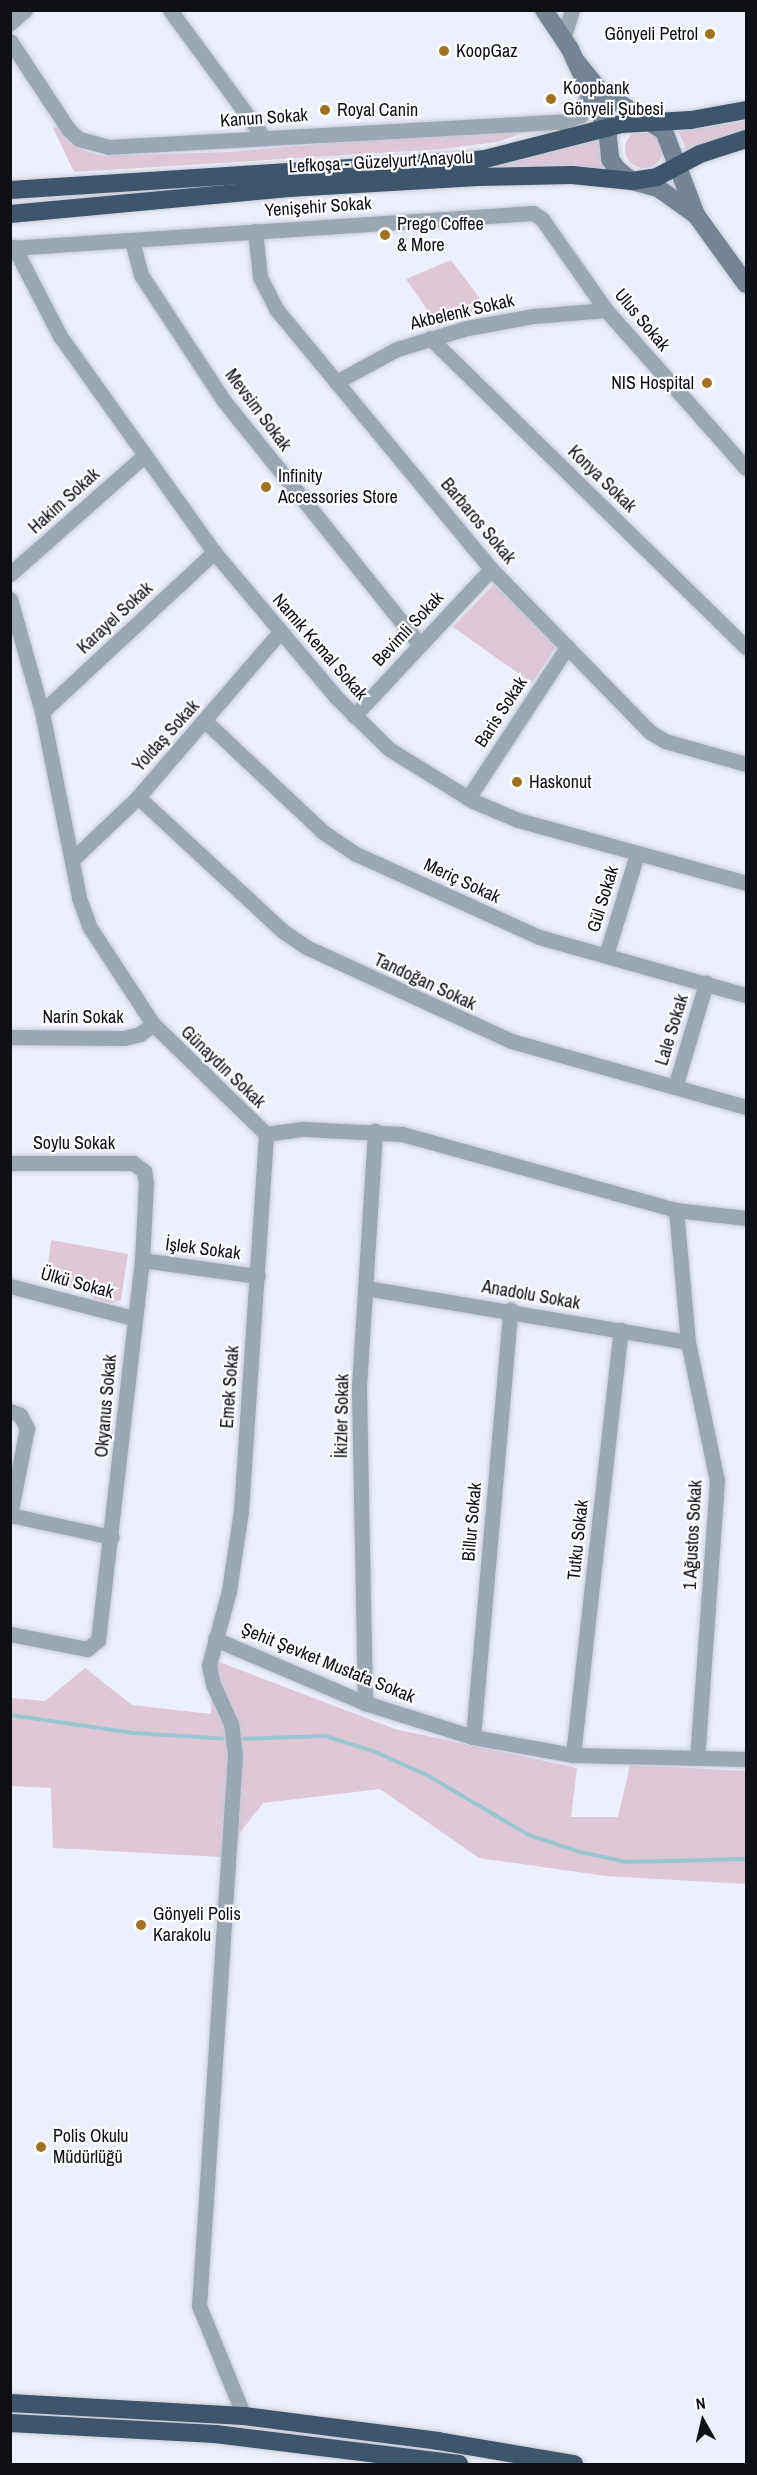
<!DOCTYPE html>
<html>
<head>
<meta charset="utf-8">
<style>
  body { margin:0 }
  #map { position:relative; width:757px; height:2475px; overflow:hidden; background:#eceffc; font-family:"Archivo Narrow",sans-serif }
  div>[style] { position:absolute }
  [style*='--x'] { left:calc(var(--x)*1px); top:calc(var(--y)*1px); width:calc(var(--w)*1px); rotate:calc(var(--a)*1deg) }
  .green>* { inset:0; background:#e0c7d6 }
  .round { border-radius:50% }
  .stream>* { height:4px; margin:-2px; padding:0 2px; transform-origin:2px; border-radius:2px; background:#9ac6d1 }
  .roads { filter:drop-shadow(0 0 2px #c8cbd7) drop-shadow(0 0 2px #c8cbd7) }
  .street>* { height:15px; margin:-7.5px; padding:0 7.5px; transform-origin:7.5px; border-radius:7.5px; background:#9ba7b3 }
  .secondary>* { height:18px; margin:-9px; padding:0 9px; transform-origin:9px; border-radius:9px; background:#728495 }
  .highway>* { height:18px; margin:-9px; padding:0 9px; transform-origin:9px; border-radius:9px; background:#3d566d }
  .dots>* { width:16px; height:16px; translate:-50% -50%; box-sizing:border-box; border:3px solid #fdfdfd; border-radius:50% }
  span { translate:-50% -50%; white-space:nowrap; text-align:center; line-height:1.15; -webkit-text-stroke:4.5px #fdfdfd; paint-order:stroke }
  .poi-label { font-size:18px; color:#0e1016 }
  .right { translate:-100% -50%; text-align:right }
  .left { translate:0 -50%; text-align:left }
  .street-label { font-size:18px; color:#0e1016 }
  .frame { position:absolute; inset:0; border:12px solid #0e1016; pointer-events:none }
  .north { position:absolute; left:673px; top:2391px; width:60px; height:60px; -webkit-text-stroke:4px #fdfdfd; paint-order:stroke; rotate:352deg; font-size:16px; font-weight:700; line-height:24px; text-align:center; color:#0e1016 }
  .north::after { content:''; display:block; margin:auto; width:21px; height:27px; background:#0e1016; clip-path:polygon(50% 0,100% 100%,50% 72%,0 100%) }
</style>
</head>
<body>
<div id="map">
  <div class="green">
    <i style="clip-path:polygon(746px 121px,746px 132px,687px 151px,678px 131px)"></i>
    <i style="clip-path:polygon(62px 126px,85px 151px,104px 156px,229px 152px,527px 126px,535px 129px,497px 142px,442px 149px,74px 172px,53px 128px)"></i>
    <i class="round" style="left:625px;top:130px;width:38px;height:38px"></i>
    <i style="clip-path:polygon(602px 139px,610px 169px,507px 171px,451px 165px,509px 161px)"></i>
    <i style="clip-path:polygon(451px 260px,488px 309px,435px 321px,406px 279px)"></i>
    <i style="clip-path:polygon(494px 584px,556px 647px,532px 683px,453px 627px)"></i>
    <i style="clip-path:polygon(51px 1240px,128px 1254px,121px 1300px,111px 1303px,94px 1299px,91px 1293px,46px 1282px)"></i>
    <i style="clip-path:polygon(214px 1660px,395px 1729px,577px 1768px,571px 1817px,618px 1817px,630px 1765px,746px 1771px,746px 1884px,606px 1876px,479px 1858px,380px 1789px,263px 1803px,221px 1857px,53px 1848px,51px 1788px,11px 1786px,11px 1698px,45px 1701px,85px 1668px,132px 1705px,211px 1714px)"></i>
  </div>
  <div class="stream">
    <i style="--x:10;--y:1715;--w:125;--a:8.3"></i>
    <i style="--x:134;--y:1733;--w:96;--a:3.6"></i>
    <i style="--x:238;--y:1739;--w:87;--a:-2"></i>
    <i style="--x:325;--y:1736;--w:50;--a:17.4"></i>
    <i style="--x:373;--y:1751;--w:59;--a:24"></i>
    <i style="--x:427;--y:1775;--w:118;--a:30.5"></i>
    <i style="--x:529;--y:1835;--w:54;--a:18.4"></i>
    <i style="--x:580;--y:1852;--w:48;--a:12"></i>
    <i style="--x:627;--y:1862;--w:119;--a:-1.4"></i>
  </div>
  <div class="roads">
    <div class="street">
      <i style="--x:170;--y:10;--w:159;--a:53.7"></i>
      <i style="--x:10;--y:23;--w:20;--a:-41"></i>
      <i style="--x:563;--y:38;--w:29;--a:-72"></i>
      <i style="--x:10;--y:41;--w:107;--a:56.5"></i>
      <i style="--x:69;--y:130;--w:13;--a:42"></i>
      <i style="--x:79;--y:139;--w:30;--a:15"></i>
      <i style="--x:108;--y:147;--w:455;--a:-3.2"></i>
      <i style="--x:562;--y:122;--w:20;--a:-20"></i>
      <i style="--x:581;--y:115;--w:26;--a:-74"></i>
      <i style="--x:255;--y:231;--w:46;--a:83.8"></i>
      <i style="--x:260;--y:277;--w:36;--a:63"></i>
      <i style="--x:276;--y:309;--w:337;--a:50.4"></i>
      <i style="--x:491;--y:569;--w:228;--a:45.7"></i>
      <i style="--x:650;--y:732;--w:17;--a:31"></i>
      <i style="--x:665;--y:741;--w:84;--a:15.9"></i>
      <i style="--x:132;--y:241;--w:35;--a:75"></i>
      <i style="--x:141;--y:275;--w:151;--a:56.6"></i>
      <i style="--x:224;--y:401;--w:313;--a:51.2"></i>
      <i style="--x:14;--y:247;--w:100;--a:62.7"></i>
      <i style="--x:60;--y:336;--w:265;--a:54.5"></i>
      <i style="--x:214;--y:552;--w:191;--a:49.9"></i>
      <i style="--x:337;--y:698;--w:73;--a:44.4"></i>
      <i style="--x:389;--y:749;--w:99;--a:31.8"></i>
      <i style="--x:473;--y:801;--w:49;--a:22.9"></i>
      <i style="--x:518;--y:820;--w:237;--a:15.4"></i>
      <i style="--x:10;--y:248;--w:524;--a:-3.83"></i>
      <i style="--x:533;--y:213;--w:11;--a:34"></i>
      <i style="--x:542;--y:219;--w:111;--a:54.9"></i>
      <i style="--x:606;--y:310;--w:211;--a:48.5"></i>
      <i style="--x:430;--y:338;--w:442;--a:44.4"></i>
      <i style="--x:336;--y:382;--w:69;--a:-28.4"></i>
      <i style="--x:397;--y:349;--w:73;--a:-16.7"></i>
      <i style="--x:467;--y:328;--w:68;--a:-10.2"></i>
      <i style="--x:534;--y:316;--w:72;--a:-4.8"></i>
      <i style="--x:10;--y:574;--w:179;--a:-41.4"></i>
      <i style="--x:10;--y:599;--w:117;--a:74.2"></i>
      <i style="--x:42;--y:712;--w:190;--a:78.7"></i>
      <i style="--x:79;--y:898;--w:30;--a:70"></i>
      <i style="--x:89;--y:926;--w:117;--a:56.9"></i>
      <i style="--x:153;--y:1024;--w:158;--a:44.2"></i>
      <i style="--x:42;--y:712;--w:235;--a:-42.9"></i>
      <i style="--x:354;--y:716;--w:201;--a:-47"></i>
      <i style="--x:206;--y:722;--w:161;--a:43.2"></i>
      <i style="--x:323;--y:832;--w:40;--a:34"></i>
      <i style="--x:356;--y:854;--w:201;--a:24.4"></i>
      <i style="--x:539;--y:937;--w:215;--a:15.7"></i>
      <i style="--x:138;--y:797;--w:199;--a:42.8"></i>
      <i style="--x:284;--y:932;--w:27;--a:34"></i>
      <i style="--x:306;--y:947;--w:226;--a:24.6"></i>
      <i style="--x:511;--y:1041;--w:244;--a:15.7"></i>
      <i style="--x:468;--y:798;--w:181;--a:-56.7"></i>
      <i style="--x:73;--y:859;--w:90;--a:-43.6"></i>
      <i style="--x:138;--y:797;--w:218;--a:-49.3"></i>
      <i style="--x:606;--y:955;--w:106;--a:-72.9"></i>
      <i style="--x:10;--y:1037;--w:114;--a:0.5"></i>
      <i style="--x:124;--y:1038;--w:16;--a:-14"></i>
      <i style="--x:140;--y:1034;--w:16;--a:-38"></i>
      <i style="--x:675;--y:1087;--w:109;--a:-73.4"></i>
      <i style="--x:266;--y:1134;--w:37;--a:-8"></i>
      <i style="--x:303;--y:1129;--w:99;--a:2.9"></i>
      <i style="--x:402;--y:1134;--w:284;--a:15.5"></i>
      <i style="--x:676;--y:1210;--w:70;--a:6.5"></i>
      <i style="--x:10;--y:1163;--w:123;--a:0"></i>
      <i style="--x:133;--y:1163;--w:14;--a:36"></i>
      <i style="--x:144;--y:1171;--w:11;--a:80"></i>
      <i style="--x:146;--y:1182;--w:78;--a:92.9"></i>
      <i style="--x:142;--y:1260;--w:383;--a:96.6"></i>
      <i style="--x:98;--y:1640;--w:14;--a:141"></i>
      <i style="--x:87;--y:1649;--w:78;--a:-169"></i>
      <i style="--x:676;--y:1210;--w:133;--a:84.8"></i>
      <i style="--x:688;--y:1342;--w:142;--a:78.2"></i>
      <i style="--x:717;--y:1481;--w:277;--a:94.1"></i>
      <i style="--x:142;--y:1260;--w:117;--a:7.9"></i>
      <i style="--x:10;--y:1286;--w:127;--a:14.6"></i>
      <i style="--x:366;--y:1288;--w:326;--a:9.5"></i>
      <i style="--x:10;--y:1411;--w:11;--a:22"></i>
      <i style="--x:20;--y:1415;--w:15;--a:62"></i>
      <i style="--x:27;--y:1428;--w:89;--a:101.1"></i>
      <i style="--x:10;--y:1515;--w:104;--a:12.2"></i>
      <i style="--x:215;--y:1639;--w:163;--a:23.1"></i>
      <i style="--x:365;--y:1703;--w:113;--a:17.5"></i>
      <i style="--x:473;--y:1737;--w:102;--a:10.2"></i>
      <i style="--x:573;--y:1755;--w:173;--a:1.3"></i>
      <i style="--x:365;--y:1703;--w:317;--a:-91.1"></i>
      <i style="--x:359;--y:1386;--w:256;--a:-86.4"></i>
      <i style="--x:473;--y:1737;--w:429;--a:-85"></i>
      <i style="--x:573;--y:1755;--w:428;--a:-83.6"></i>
      <i style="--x:244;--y:2416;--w:119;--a:-112.2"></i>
      <i style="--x:199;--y:2306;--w:552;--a:-86.26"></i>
      <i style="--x:235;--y:1755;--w:31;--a:-97"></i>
      <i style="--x:231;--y:1724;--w:44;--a:-114.2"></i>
      <i style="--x:213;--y:1684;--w:19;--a:-102"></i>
      <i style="--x:209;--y:1665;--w:77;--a:-74.9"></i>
      <i style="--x:229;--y:1591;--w:81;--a:-81.5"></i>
      <i style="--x:241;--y:1511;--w:378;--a:-86.2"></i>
    </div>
    <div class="secondary">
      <i style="--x:544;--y:10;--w:47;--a:56.3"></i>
      <i style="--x:570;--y:49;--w:72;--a:65.2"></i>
      <i style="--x:600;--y:114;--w:16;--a:63"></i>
      <i style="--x:607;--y:128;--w:31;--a:84"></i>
      <i style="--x:610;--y:159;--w:12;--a:55"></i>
      <i style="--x:617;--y:169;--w:19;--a:39"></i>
      <i style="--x:632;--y:181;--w:27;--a:15"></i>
      <i style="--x:658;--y:188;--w:47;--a:35.4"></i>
      <i style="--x:575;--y:60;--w:41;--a:50.9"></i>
      <i style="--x:601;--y:92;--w:74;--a:31.8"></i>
      <i style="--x:664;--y:131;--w:90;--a:69.1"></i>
      <i style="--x:696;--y:215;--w:85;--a:54.1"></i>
    </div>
    <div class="highway">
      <i style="--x:10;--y:190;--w:476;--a:-3.7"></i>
      <i style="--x:485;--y:159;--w:140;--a:-14.4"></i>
      <i style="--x:621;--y:124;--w:70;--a:-3.3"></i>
      <i style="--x:691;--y:120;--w:56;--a:-10.3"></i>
      <i style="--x:10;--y:214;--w:280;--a:-5.3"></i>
      <i style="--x:289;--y:188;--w:189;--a:-3.3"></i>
      <i style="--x:478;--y:177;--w:94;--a:-1.2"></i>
      <i style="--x:572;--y:175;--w:60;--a:5.7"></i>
      <i style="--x:632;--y:181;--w:25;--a:-9"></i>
      <i style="--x:657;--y:177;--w:49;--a:-28.1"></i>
      <i style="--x:700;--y:154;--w:48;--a:-18.1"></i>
      <i style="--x:10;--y:2403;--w:234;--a:3.2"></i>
      <i style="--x:244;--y:2416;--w:196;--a:7.3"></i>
      <i style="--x:438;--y:2441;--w:138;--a:9.6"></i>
      <i style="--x:10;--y:2423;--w:205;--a:3.1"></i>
      <i style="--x:215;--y:2434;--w:246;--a:7"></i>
    </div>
  </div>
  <div class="dots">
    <i style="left:710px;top:34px;background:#a07023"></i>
    <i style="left:444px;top:51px;background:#a07023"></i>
    <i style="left:551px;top:99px;background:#a07023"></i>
    <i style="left:325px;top:110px;background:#a07023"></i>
    <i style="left:385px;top:235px;background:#a07023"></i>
    <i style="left:707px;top:383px;background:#a07023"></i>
    <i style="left:266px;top:487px;background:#a07023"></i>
    <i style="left:517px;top:782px;background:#a07023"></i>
    <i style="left:141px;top:1925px;background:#a07023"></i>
    <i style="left:41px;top:2147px;background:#a07023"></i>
  </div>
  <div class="poi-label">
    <span class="right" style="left:698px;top:34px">Gönyeli Petrol</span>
    <span class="left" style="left:456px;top:51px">KoopGaz</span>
    <span class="left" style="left:563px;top:99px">Koopbank<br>Gönyeli Şubesi</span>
    <span class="left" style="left:337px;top:110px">Royal Canin</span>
    <span class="left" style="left:397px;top:235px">Prego Coffee<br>&amp; More</span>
    <span class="right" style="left:694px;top:383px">NIS Hospital</span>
    <span class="left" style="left:278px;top:487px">Infinity<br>Accessories Store</span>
    <span class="left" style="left:529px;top:782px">Haskonut</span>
    <span class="left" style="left:153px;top:1925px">Gönyeli Polis<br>Karakolu</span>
    <span class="left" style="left:53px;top:2147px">Polis Okulu<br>Müdürlüğü</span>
  </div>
  <div class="street-label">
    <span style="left:264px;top:118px;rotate:-4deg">Kanun Sokak</span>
    <span style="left:381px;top:162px;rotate:-3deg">Lefkoşa - Güzelyurt Anayolu</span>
    <span style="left:318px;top:207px;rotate:-4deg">Yenişehir Sokak</span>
    <span style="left:462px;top:312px;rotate:-13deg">Akbelenk Sokak</span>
    <span style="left:642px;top:320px;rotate:50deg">Ulus Sokak</span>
    <span style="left:258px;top:410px;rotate:53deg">Mevsim Sokak</span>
    <span style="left:602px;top:479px;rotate:44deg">Konya Sokak</span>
    <span style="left:64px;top:501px;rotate:-42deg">Hakim Sokak</span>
    <span style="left:478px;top:521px;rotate:50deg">Barbaros Sokak</span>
    <span style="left:115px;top:618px;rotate:-43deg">Karayel Sokak</span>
    <span style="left:408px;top:629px;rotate:-47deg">Bevimli Sokak</span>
    <span style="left:320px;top:647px;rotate:49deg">Namık Kemal Sokak</span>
    <span style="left:501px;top:712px;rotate:-57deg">Baris Sokak</span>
    <span style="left:166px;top:736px;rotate:-48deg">Yoldaş Sokak</span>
    <span style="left:462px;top:881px;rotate:25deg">Meriç Sokak</span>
    <span style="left:603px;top:899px;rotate:-73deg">Gül Sokak</span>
    <span style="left:425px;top:982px;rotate:25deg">Tandoğan Sokak</span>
    <span style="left:83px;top:1017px">Narin Sokak</span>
    <span style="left:672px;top:1030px;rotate:-73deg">Lale Sokak</span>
    <span style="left:223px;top:1067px;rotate:44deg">Günaydın Sokak</span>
    <span style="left:74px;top:1143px">Soylu Sokak</span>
    <span style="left:203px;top:1249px;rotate:7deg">İşlek Sokak</span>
    <span style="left:77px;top:1283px;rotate:15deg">Ülkü Sokak</span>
    <span style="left:531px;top:1295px;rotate:10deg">Anadolu Sokak</span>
    <span style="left:230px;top:1387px;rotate:-86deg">Emek Sokak</span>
    <span style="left:106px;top:1406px;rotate:-85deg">Okyanus Sokak</span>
    <span style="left:342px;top:1416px;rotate:-89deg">İkizler Sokak</span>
    <span style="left:472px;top:1522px;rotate:-85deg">Billur Sokak</span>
    <span style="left:693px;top:1535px;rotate:-87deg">1 Ağustos Sokak</span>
    <span style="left:578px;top:1540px;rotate:-84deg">Tutku Sokak</span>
    <span style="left:328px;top:1663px;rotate:22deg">Şehit Şevket Mustafa Sokak</span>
  </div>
  <div class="frame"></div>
  <div class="north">N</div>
</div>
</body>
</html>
